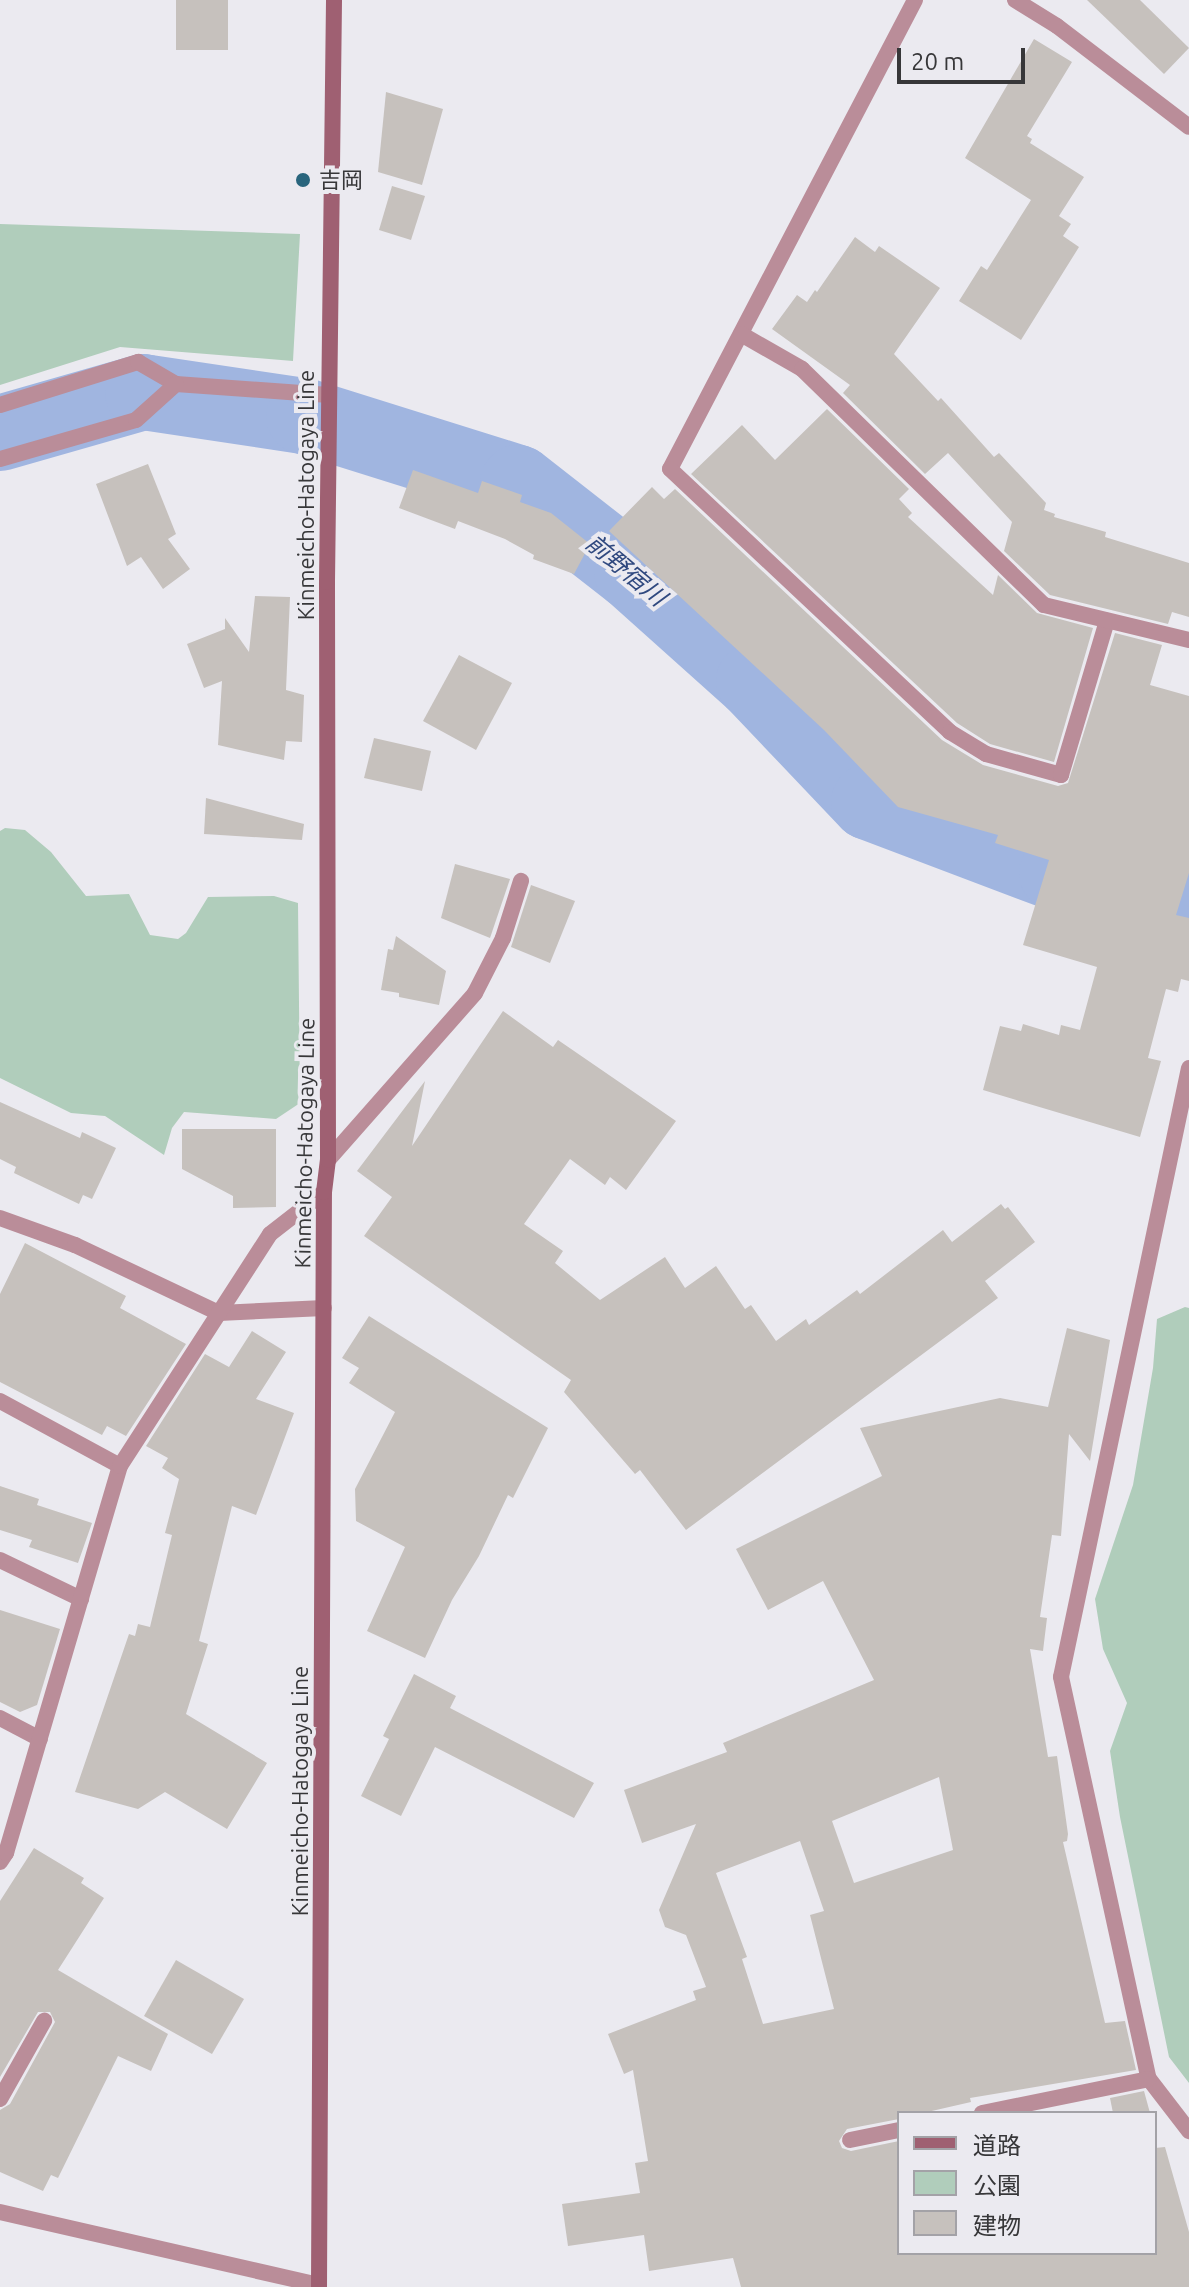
<!DOCTYPE html>
<html>
<head>
<meta charset="utf-8">
<style>
  body { margin:0 }
  #map { position:relative; width:1189px; height:2287px; overflow:hidden; background:#ebeaf0; font-family:Ubuntu,"Noto Sans JP",sans-serif }
  div>[style] { position:absolute }
  [style*='--x'] { left:calc(var(--x)*1px); top:calc(var(--y)*1px); width:calc(var(--w)*1px); rotate:calc(var(--a)*1deg) }
  .green>* { inset:0; background:#b0cdbb }
  .river>* { height:76px; margin:-38px; padding:0 38px; transform-origin:38px; border-radius:38px; background:#a0b5e0 }
  .building>* { inset:0; background:#c6c1bd }
  .street>* { height:16px; margin:-8px; padding:0 8px; transform-origin:8px; border-radius:8px; background:#ba8d99 }
  .secondary>* { height:16px; margin:-8px; padding:0 8px; transform-origin:8px; border-radius:8px; background:#9f6072 }
  .dots>* { width:22px; height:22px; translate:-50% -50%; box-sizing:border-box; border:4px solid #ebeaf0; border-radius:50% }
  span { translate:-50% -50%; white-space:nowrap; text-align:center; line-height:1.15; -webkit-text-stroke:8px #ebeaf0; paint-order:stroke }
  .poi-label { font-size:22px; color:#373739 }
  .left { translate:0 -50%; text-align:left }
  .street-label { font-size:22px; color:#373739 }
  .water-label { font-size:24px; color:#30497f; font-style:italic }
  .legend { position:absolute; left:897px; top:2111px; width:260px; height:144px; box-sizing:border-box; background:#ebeaf0; border:2px solid #a3a2a7; margin:0; padding:10px 14px; list-style:none; font-size:24px; color:#373739 }
  .legend li { display:flex; align-items:center; gap:16px; height:40px }
  .legend b { width:40px; border:2px solid #a3a2a7 }
  .scale { position:absolute; left:897px; top:48px; width:128px; height:36px; box-sizing:border-box; border:4px solid #373739; border-top:0; padding-left:10px; font-size:24px; line-height:28px; white-space:nowrap; color:#373739; -webkit-text-stroke:6px #ebeaf0; paint-order:stroke }
</style>
</head>
<body>
<div id="map">
  <div class="green">
    <i style="clip-path:polygon(0 224px,300px 234px,293px 361px,120px 347px,0 385px)"></i>
    <i style="clip-path:polygon(5px 828px,25px 830px,51px 852px,86px 896px,129px 894px,150px 935px,178px 939px,186px 933px,208px 897px,274px 896px,298px 903px,300px 1103px,276px 1119px,184px 1112px,172px 1128px,164px 1155px,105px 1116px,71px 1113px,0 1078px,0 831px)"></i>
    <i style="clip-path:polygon(1185px 1307px,1189px 1308px,1189px 2083px,1169px 2057px,1120px 1817px,1110px 1751px,1127px 1703px,1103px 1649px,1095px 1599px,1133px 1485px,1153px 1368px,1157px 1319px)"></i>
  </div>
  <div class="river">
    <i style="--x:0;--y:433;--w:149;--a:-16"></i>
    <i style="--x:143;--y:392;--w:163;--a:8.5"></i>
    <i style="--x:304;--y:416;--w:224;--a:17.4"></i>
    <i style="--x:518;--y:483;--w:145;--a:38"></i>
    <i style="--x:632;--y:572;--w:164;--a:41.8"></i>
    <i style="--x:754;--y:681;--w:167;--a:46.5"></i>
    <i style="--x:869;--y:802;--w:201;--a:20.7"></i>
    <i style="--x:1057;--y:873;--w:136;--a:14"></i>
  </div>
  <div class="building">
    <i style="clip-path:polygon(176px 0,228px 0,228px 50px,176px 50px)"></i>
    <i style="clip-path:polygon(1087px 0,1140px 0,1189px 48px,1164px 74px)"></i>
    <i style="clip-path:polygon(1034px 39px,1072px 62px,1027px 136px,1032px 139px,1030px 143px,1084px 177px,1059px 216px,1071px 224px,1063px 236px,1079px 247px,1021px 340px,959px 301px,981px 266px,987px 270px,1031px 200px,965px 158px)"></i>
    <i style="clip-path:polygon(386px 92px,443px 109px,422px 185px,378px 172px)"></i>
    <i style="clip-path:polygon(392px 186px,425px 196px,411px 240px,379px 230px)"></i>
    <i style="clip-path:polygon(855px 237px,875px 252px,879px 246px,940px 288px,894px 354px,938px 401px,941px 398px,994px 457px,999px 453px,1046px 503px,1044px 510px,1055px 514px,1054px 517px,1106px 532px,1105px 537px,1189px 563px,1189px 617px,1172px 612px,1168px 624px,1050px 595px,1004px 551px,1012px 522px,948px 453px,925px 474px,843px 393px,850px 385px,772px 329px,797px 295px,807px 302px,815px 290px,817px 292px)"></i>
    <i style="clip-path:polygon(827px 409px,909px 489px,899px 499px,912px 513px,908px 517px,993px 595px,998px 575px,1037px 613px,1093px 628px,1054px 762px,990px 744px,957px 723px,691px 474px,742px 425px,775px 460px)"></i>
    <i style="clip-path:polygon(148px 464px,176px 534px,168px 539px,190px 569px,163px 589px,141px 557px,127px 566px,96px 484px)"></i>
    <i style="clip-path:polygon(413px 470px,478px 493px,482px 481px,522px 495px,520px 502px,551px 513px,590px 544px,574px 574px,533px 559px,534px 555px,505px 539px,458px 521px,455px 529px,399px 508px)"></i>
    <i style="clip-path:polygon(652px 487px,664px 499px,675px 489px,942px 740px,983px 765px,1058px 786px,1068px 783px,1115px 633px,1162px 645px,1150px 685px,1189px 696px,1189px 873px,1176px 915px,1189px 918px,1189px 981px,1181px 979px,1178px 992px,1166px 989px,1148px 1058px,1161px 1061px,1140px 1137px,983px 1090px,1000px 1026px,1021px 1031px,1023px 1024px,1059px 1035px,1061px 1025px,1080px 1030px,1097px 967px,1023px 945px,1049px 860px,995px 843px,998px 835px,898px 807px,824px 730px,609px 531px)"></i>
    <i style="clip-path:polygon(255px 596px,290px 597px,286px 690px,304px 695px,302px 742px,286px 741px,284px 760px,218px 745px,222px 681px,204px 688px,187px 644px,225px 629px,225px 618px,249px 652px)"></i>
    <i style="clip-path:polygon(459px 655px,512px 683px,476px 750px,423px 721px)"></i>
    <i style="clip-path:polygon(374px 738px,431px 751px,422px 791px,364px 778px)"></i>
    <i style="clip-path:polygon(206px 798px,304px 824px,302px 840px,204px 834px)"></i>
    <i style="clip-path:polygon(455px 864px,510px 879px,490px 938px,441px 918px)"></i>
    <i style="clip-path:polygon(531px 885px,575px 901px,550px 963px,511px 947px)"></i>
    <i style="clip-path:polygon(396px 936px,446px 971px,439px 1005px,399px 997px,399px 993px,381px 990px,388px 949px,393px 950px)"></i>
    <i style="clip-path:polygon(503px 1011px,553px 1047px,558px 1040px,676px 1121px,626px 1190px,610px 1177px,605px 1185px,570px 1159px,524px 1224px,563px 1251px,555px 1263px,600px 1300px,665px 1257px,685px 1288px,716px 1266px,745px 1309px,751px 1305px,776px 1341px,806px 1319px,809px 1325px,857px 1290px,860px 1294px,943px 1230px,952px 1242px,1001px 1204px,1005px 1209px,1008px 1207px,1035px 1242px,985px 1281px,998px 1298px,686px 1530px,640px 1470px,635px 1474px,564px 1392px,571px 1380px,364px 1236px,392px 1197px,357px 1171px,425px 1081px,412px 1146px)"></i>
    <i style="clip-path:polygon(0 1102px,80px 1138px,82px 1132px,116px 1148px,92px 1199px,83px 1195px,79px 1204px,14px 1173px,16px 1167px,0 1159px)"></i>
    <i style="clip-path:polygon(182px 1129px,276px 1129px,276px 1207px,233px 1208px,233px 1196px,182px 1169px)"></i>
    <i style="clip-path:polygon(25px 1243px,126px 1296px,120px 1308px,186px 1344px,126px 1436px,107px 1426px,102px 1435px,0 1382px,0 1294px)"></i>
    <i style="clip-path:polygon(369px 1316px,548px 1428px,513px 1498px,508px 1495px,479px 1556px,452px 1600px,425px 1658px,367px 1631px,405px 1547px,356px 1521px,355px 1489px,395px 1412px,349px 1383px,359px 1368px,342px 1358px)"></i>
    <i style="clip-path:polygon(evenodd,1067px 1328px,1110px 1340px,1090px 1461px,1069px 1434px,1061px 1536px,1052px 1535px,1040px 1617px,1047px 1618px,1043px 1651px,1030px 1649px,1048px 1757px,1057px 1756px,1068px 1834px,1067px 1841px,1063px 1842px,1105px 2023px,1125px 2021px,1136px 2070px,970px 2098px,971px 2102px,923px 2113px,899px 2113px,899px 2119px,847px 2129px,839px 2141px,842px 2148px,851px 2151px,899px 2141px,899px 2253px,1155px 2253px,1155px 2148px,1165px 2147px,1189px 2232px,1189px 2287px,741px 2287px,733px 2258px,649px 2271px,644px 2235px,568px 2246px,562px 2204px,640px 2193px,635px 2163px,648px 2161px,633px 2070px,624px 2074px,608px 2034px,696px 2000px,693px 1991px,706px 1987px,686px 1935px,665px 1927px,659px 1910px,696px 1824px,642px 1843px,624px 1790px,727px 1752px,723px 1743px,874px 1680px,823px 1581px,768px 1610px,736px 1549px,882px 1476px,860px 1428px,1000px 1398px,1048px 1407px,1067px 1328px,939px 1777px,953px 1850px,854px 1883px,832px 1821px,939px 1777px,1067px 1328px,800px 1841px,824px 1911px,810px 1915px,834px 2009px,763px 2024px,742px 1959px,747px 1957px,716px 1873px,800px 1841px)"></i>
    <i style="clip-path:polygon(252px 1331px,286px 1352px,256px 1399px,294px 1413px,256px 1515px,232px 1506px,199px 1641px,208px 1644px,186px 1714px,267px 1763px,227px 1829px,165px 1792px,138px 1809px,75px 1792px,129px 1634px,135px 1636px,138px 1624px,150px 1627px,172px 1535px,165px 1533px,179px 1479px,162px 1468px,168px 1458px,146px 1446px,205px 1354px,229px 1367px)"></i>
    <i style="clip-path:polygon(0 1486px,39px 1499px,37px 1505px,92px 1523px,78px 1563px,29px 1547px,32px 1540px,0 1530px)"></i>
    <i style="clip-path:polygon(0 1610px,60px 1629px,37px 1705px,20px 1712px,0 1702px)"></i>
    <i style="clip-path:polygon(414px 1674px,456px 1696px,450px 1708px,594px 1783px,574px 1818px,435px 1747px,401px 1816px,361px 1796px,389px 1739px,383px 1736px)"></i>
    <i style="clip-path:polygon(34px 1848px,84px 1878px,81px 1883px,104px 1898px,58px 1970px,168px 2034px,151px 2071px,118px 2056px,58px 2178px,51px 2175px,43px 2191px,0 2172px,0 2110px,10px 2104px,55px 2022px,50px 2012px,38px 2012px,0 2077px,0 1901px)"></i>
    <i style="clip-path:polygon(176px 1960px,244px 1999px,212px 2054px,144px 2016px)"></i>
    <i style="clip-path:polygon(1144px 2091px,1150px 2113px,1113px 2113px,1110px 2098px)"></i>
  </div>
  <div class="street">
    <i style="--x:915;--y:0;--w:529;--a:117.58"></i>
    <i style="--x:670;--y:469;--w:384;--a:43.2"></i>
    <i style="--x:950;--y:732;--w:42;--a:31.4"></i>
    <i style="--x:986;--y:754;--w:78;--a:15.6"></i>
    <i style="--x:1061;--y:775;--w:161;--a:-73.4"></i>
    <i style="--x:1015;--y:0;--w:49;--a:31.8"></i>
    <i style="--x:1057;--y:26;--w:166;--a:37.4"></i>
    <i style="--x:741;--y:334;--w:70;--a:29.8"></i>
    <i style="--x:802;--y:369;--w:338;--a:44.3"></i>
    <i style="--x:1044;--y:605;--w:149;--a:13.6"></i>
    <i style="--x:0;--y:405;--w:145;--a:-17.3"></i>
    <i style="--x:138;--y:362;--w:44;--a:30.1"></i>
    <i style="--x:176;--y:384;--w:153;--a:4.1"></i>
    <i style="--x:0;--y:459;--w:141;--a:-16"></i>
    <i style="--x:136;--y:420;--w:54;--a:-42"></i>
    <i style="--x:1189;--y:1068;--w:622;--a:101.87"></i>
    <i style="--x:1061;--y:1677;--w:412;--a:77.7"></i>
    <i style="--x:1149;--y:2079;--w:66;--a:52.4"></i>
    <i style="--x:328;--y:1160;--w:222;--a:-48.6"></i>
    <i style="--x:475;--y:993;--w:62;--a:-63"></i>
    <i style="--x:503;--y:938;--w:60;--a:-72.5"></i>
    <i style="--x:0;--y:1218;--w:80;--a:19.8"></i>
    <i style="--x:75;--y:1245;--w:159;--a:25.3"></i>
    <i style="--x:219;--y:1313;--w:105;--a:-2.7"></i>
    <i style="--x:0;--y:1401;--w:136;--a:28.4"></i>
    <i style="--x:0;--y:1560;--w:90;--a:25.7"></i>
    <i style="--x:0;--y:1718;--w:45;--a:27.7"></i>
    <i style="--x:0;--y:1862;--w:11;--a:-56"></i>
    <i style="--x:6;--y:1853;--w:403;--a:-73.6"></i>
    <i style="--x:120;--y:1466;--w:276;--a:-57.1"></i>
    <i style="--x:270;--y:1234;--w:68;--a:-37.9"></i>
    <i style="--x:0;--y:2099;--w:90;--a:-60.6"></i>
    <i style="--x:982;--y:2113;--w:170;--a:-11.5"></i>
    <i style="--x:850;--y:2140;--w:50;--a:-11.5"></i>
    <i style="--x:0;--y:2212;--w:327;--a:12.9"></i>
  </div>
  <div class="secondary">
    <i style="--x:319;--y:2287;--w:1095;--a:-89.74"></i>
    <i style="--x:324;--y:1192;--w:32;--a:-83"></i>
    <i style="--x:328;--y:1160;--w:578;--a:-90.1"></i>
    <i style="--x:327;--y:582;--w:582;--a:-89.31"></i>
  </div>
  <div class="dots">
    <i style="left:303px;top:180px;background:#29657d"></i>
  </div>
  <div class="poi-label">
    <span class="left" style="left:319px;top:180px">吉岡</span>
  </div>
  <div class="street-label">
    <span style="left:306px;top:495px;rotate:-90deg">Kinmeicho-Hatogaya Line</span>
    <span style="left:304px;top:1143px;rotate:-89deg">Kinmeicho-Hatogaya Line</span>
    <span style="left:300px;top:1791px;rotate:-90deg">Kinmeicho-Hatogaya Line</span>
  </div>
  <div class="water-label">
    <span style="left:626px;top:570px;rotate:40deg">前野宿川</span>
  </div>
  <ul class="legend">
  <li><b style="height:10px;background:#9f6072"></b>道路</li>
  <li><b style="height:22px;background:#b0cdbb"></b>公園</li>
  <li><b style="height:22px;background:#c6c1bd"></b>建物</li>
  </ul>
  <div class="scale">20 m</div>
</div>
</body>
</html>
